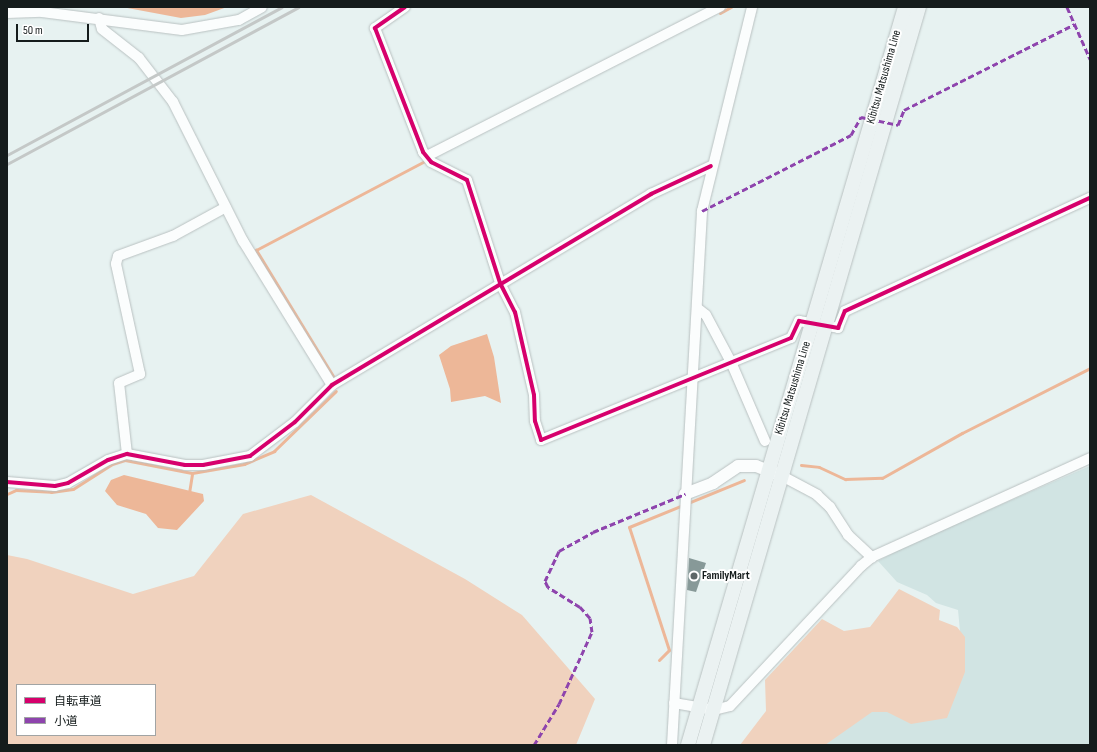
<!DOCTYPE html>
<html>
<head>
<meta charset="utf-8">
<style>
  body { margin:0 }
  #map { position:relative; width:1097px; height:752px; overflow:hidden; background:#e7f2f1; font-family:"Sofia Sans Condensed","Noto Sans JP",sans-serif }
  div>[style] { position:absolute }
  [style*='--x'] { left:calc(var(--x)*1px); top:calc(var(--y)*1px); width:calc(var(--w)*1px); rotate:calc(var(--a)*1deg) }
  .built>* { inset:0; background:#d1e4e3 }
  .green>* { inset:0; background:#f0d2be }
  .water>* { inset:0; background:#edb798 }
  .stream>* { height:3px; margin:-1.5px; padding:0 1.5px; transform-origin:1.5px; border-radius:1.5px; background:#edb798 }
  .building>* { inset:0; background:#879998 }
  .roads { filter:drop-shadow(0 0 1px #b9c1c1) drop-shadow(0 0 1px #b9c1c1) }
  .minor>* { height:10px; margin:-5px; padding:0 5px; transform-origin:5px; border-radius:5px; background:#fbfdfd }
  .tertiary>* { height:12px; margin:-6px; padding:0 6px; transform-origin:6px; border-radius:6px; background:#fbfdfd }
  .secondary>* { height:14px; margin:-7px; padding:0 7px; transform-origin:7px; border-radius:7px; background:#ebf2f2 }
  .rail>* { height:3px; margin:-1.5px; padding:0 1.5px; transform-origin:1.5px; border-radius:1.5px; background:#c4c8c7 }
  .quiet>* { height:3px; margin-top:-1.5px; transform-origin:0; background:repeating-linear-gradient(90deg,#8e44ad 0 6px,transparent 0 9px) }
  .cycleway>* { height:4px; margin:-2px; padding:0 2px; transform-origin:2px; border-radius:2px; background:#d6006c }
  .dots>* { width:11px; height:11px; translate:-50% -50%; box-sizing:border-box; border:2px solid #fff; border-radius:50% }
  span { translate:-50% -50%; white-space:nowrap; text-align:center; line-height:1.15; -webkit-text-stroke:4px #fff; paint-order:stroke }
  .street-label { font-size:12px; color:#151c1c }
  .poi-label { font-size:12px; color:#151c1c; font-weight:700 }
  .left { translate:0 -50%; text-align:left }
  .frame { position:absolute; inset:0; border:8px solid #151c1c; pointer-events:none }
  .legend { position:absolute; left:16px; top:684px; width:140px; height:52px; box-sizing:border-box; background:#fff; border:1px solid #a1a4a4; margin:0; padding:5px 7px; list-style:none; font-size:12px; color:#151c1c }
  .legend li { display:flex; align-items:center; gap:8px; height:20px }
  .legend b { width:20px; border:1px solid #a1a4a4 }
  .scale { position:absolute; left:16px; top:24px; width:73px; height:18px; box-sizing:border-box; border:2px solid #151c1c; border-top:0; padding-left:5px; font-size:12px; line-height:14px; white-space:nowrap; color:#151c1c; -webkit-text-stroke:3px #fff; paint-order:stroke }
</style>
</head>
<body>
<div id="map">
  <div class="built">
    <i style="clip-path:polygon(1090px 466px,1090px 745px,793px 745px,960px 631px,958px 610px,936px 603px,927px 595px,897px 582px,878px 561px,910px 544px)"></i>
  </div>
  <div class="green">
    <i style="clip-path:polygon(evenodd,311px 495px,465px 579px,522px 615px,595px 699px,576px 745px,7px 745px,7px 555px,27px 559px,133px 594px,194px 576px,243px 514px,311px 495px,17px 685px,155px 685px,155px 735px,17px 735px,17px 685px)"></i>
    <i style="clip-path:polygon(899px 589px,940px 610px,939px 620px,957px 627px,965px 637px,965px 672px,947px 718px,911px 724px,887px 712px,872px 712px,825px 745px,740px 745px,766px 711px,765px 680px,822px 619px,844px 631px,870px 627px)"></i>
  </div>
  <div class="water">
    <i style="clip-path:polygon(122px 7px,227px 7px,205px 15px,181px 18px)"></i>
    <i style="clip-path:polygon(487px 334px,494px 357px,501px 403px,485px 396px,451px 402px,450px 389px,439px 355px,451px 346px)"></i>
    <i style="clip-path:polygon(124px 475px,203px 494px,204px 501px,177px 530px,158px 528px,146px 514px,117px 505px,105px 491px,111px 480px)"></i>
  </div>
  <div class="stream">
    <i style="--x:720;--y:13;--w:13;--a:-29"></i>
    <i style="--x:333;--y:376;--w:148;--a:-121.4"></i>
    <i style="--x:256;--y:250;--w:193;--a:-27.8"></i>
    <i style="--x:801;--y:465;--w:18;--a:6"></i>
    <i style="--x:819;--y:467;--w:29;--a:25"></i>
    <i style="--x:845;--y:479;--w:37;--a:-2"></i>
    <i style="--x:882;--y:478;--w:92;--a:-29.4"></i>
    <i style="--x:962;--y:433;--w:144;--a:-26.9"></i>
    <i style="--x:189;--y:493;--w:20;--a:-81"></i>
    <i style="--x:7;--y:494;--w:10;--a:-24"></i>
    <i style="--x:16;--y:490;--w:35;--a:3"></i>
    <i style="--x:51;--y:492;--w:22;--a:-8"></i>
    <i style="--x:73;--y:489;--w:46;--a:-32.7"></i>
    <i style="--x:112;--y:464;--w:14;--a:-17"></i>
    <i style="--x:125;--y:460;--w:68;--a:11"></i>
    <i style="--x:192;--y:473;--w:53;--a:-9.8"></i>
    <i style="--x:244;--y:464;--w:33;--a:-23"></i>
    <i style="--x:274;--y:451;--w:86;--a:-44.1"></i>
    <i style="--x:659;--y:660;--w:14;--a:-45"></i>
    <i style="--x:669;--y:650;--w:129;--a:-108"></i>
    <i style="--x:629;--y:527;--w:124;--a:-22.2"></i>
  </div>
  <div class="building">
    <i style="clip-path:polygon(689px 558px,706px 563px,696px 592px,687px 590px)"></i>
  </div>
  <div class="roads">
    <div class="minor">
      <i style="--x:405;--y:7;--w:37;--a:145"></i>
      <i style="--x:375;--y:28;--w:133;--a:68.8"></i>
      <i style="--x:423;--y:152;--w:13;--a:51"></i>
      <i style="--x:431;--y:162;--w:40;--a:26.6"></i>
      <i style="--x:467;--y:180;--w:108;--a:72.2"></i>
      <i style="--x:500;--y:283;--w:33;--a:63"></i>
      <i style="--x:515;--y:312;--w:85;--a:77.1"></i>
      <i style="--x:534;--y:395;--w:26;--a:88"></i>
      <i style="--x:535;--y:421;--w:20;--a:72"></i>
      <i style="--x:541;--y:440;--w:270;--a:-22.2"></i>
      <i style="--x:791;--y:338;--w:19;--a:-65"></i>
      <i style="--x:799;--y:321;--w:40;--a:10"></i>
      <i style="--x:838;--y:328;--w:18;--a:-68"></i>
      <i style="--x:845;--y:311;--w:270;--a:-24.8"></i>
      <i style="--x:7;--y:13;--w:35;--a:-2"></i>
      <i style="--x:42;--y:12;--w:141;--a:7.3"></i>
      <i style="--x:182;--y:30;--w:58;--a:-10"></i>
      <i style="--x:239;--y:20;--w:26;--a:-29"></i>
      <i style="--x:99;--y:18;--w:11;--a:75"></i>
      <i style="--x:102;--y:29;--w:47;--a:38.1"></i>
      <i style="--x:139;--y:58;--w:56;--a:52.3"></i>
      <i style="--x:173;--y:102;--w:156;--a:63.3"></i>
      <i style="--x:243;--y:241;--w:169;--a:58.3"></i>
      <i style="--x:427;--y:156;--w:329;--a:-27"></i>
      <i style="--x:697;--y:308;--w:11;--a:38"></i>
      <i style="--x:706;--y:315;--w:53;--a:62"></i>
      <i style="--x:731;--y:362;--w:86;--a:66.7"></i>
      <i style="--x:127;--y:454;--w:71;--a:-96.4"></i>
      <i style="--x:119;--y:383;--w:23;--a:-23"></i>
      <i style="--x:140;--y:374;--w:113;--a:-102.3"></i>
      <i style="--x:116;--y:264;--w:8;--a:-76"></i>
      <i style="--x:118;--y:256;--w:59;--a:-20"></i>
      <i style="--x:173;--y:236;--w:60;--a:-28.7"></i>
      <i style="--x:782;--y:476;--w:40;--a:28"></i>
      <i style="--x:817;--y:495;--w:18;--a:43"></i>
      <i style="--x:830;--y:507;--w:33;--a:57"></i>
      <i style="--x:848;--y:535;--w:33;--a:43"></i>
      <i style="--x:7;--y:482;--w:48;--a:4.8"></i>
      <i style="--x:55;--y:486;--w:13;--a:-13"></i>
      <i style="--x:68;--y:483;--w:46;--a:-29.9"></i>
      <i style="--x:108;--y:460;--w:20;--a:-18"></i>
      <i style="--x:127;--y:454;--w:59;--a:10.7"></i>
      <i style="--x:185;--y:465;--w:18;--a:0"></i>
      <i style="--x:203;--y:465;--w:48;--a:-10.8"></i>
      <i style="--x:250;--y:456;--w:56;--a:-37.1"></i>
      <i style="--x:295;--y:422;--w:52;--a:-45"></i>
      <i style="--x:332;--y:385;--w:372;--a:-30.9"></i>
      <i style="--x:651;--y:194;--w:66;--a:-25"></i>
      <i style="--x:674;--y:703;--w:41;--a:9.9"></i>
      <i style="--x:714;--y:710;--w:16;--a:-14"></i>
      <i style="--x:730;--y:706;--w:192;--a:-46.9"></i>
      <i style="--x:861;--y:566;--w:14;--a:-39"></i>
      <i style="--x:872;--y:557;--w:239;--a:-24.4"></i>
      <i style="--x:672;--y:745;--w:535;--a:-86.78"></i>
      <i style="--x:702;--y:211;--w:210;--a:-76.2"></i>
    </div>
    <div class="tertiary">
      <i style="--x:685;--y:494;--w:30;--a:-21"></i>
      <i style="--x:713;--y:483;--w:30;--a:-34"></i>
      <i style="--x:738;--y:466;--w:18;--a:0"></i>
      <i style="--x:756;--y:466;--w:22;--a:21"></i>
    </div>
    <div class="secondary">
      <i style="--x:688;--y:745;--w:769;--a:-73.61"></i>
      <i style="--x:703;--y:745;--w:769;--a:-73.69"></i>
    </div>
  </div>
  <div class="rail">
    <i style="--x:7;--y:155;--w:312;--a:-28.3"></i>
    <i style="--x:7;--y:164;--w:331;--a:-28.3"></i>
  </div>
  <div class="quiet">
    <i style="--x:1067;--y:7;--w:57;--a:66.1"></i>
    <i style="--x:702;--y:211;--w:167;--a:-27"></i>
    <i style="--x:851;--y:135;--w:21;--a:-61"></i>
    <i style="--x:861;--y:117;--w:38;--a:12"></i>
    <i style="--x:898;--y:125;--w:16;--a:-68"></i>
    <i style="--x:904;--y:110;--w:191;--a:-26.7"></i>
    <i style="--x:534;--y:745;--w:48;--a:-58.6"></i>
    <i style="--x:559;--y:704;--w:79;--a:-65.4"></i>
    <i style="--x:592;--y:632;--w:14;--a:-98"></i>
    <i style="--x:590;--y:618;--w:15;--a:-132"></i>
    <i style="--x:580;--y:607;--w:38;--a:-148"></i>
    <i style="--x:548;--y:587;--w:7;--a:-117"></i>
    <i style="--x:545;--y:581;--w:33;--a:-65"></i>
    <i style="--x:559;--y:551;--w:39;--a:-29"></i>
    <i style="--x:593;--y:532;--w:100;--a:-22.4"></i>
  </div>
  <div class="cycleway">
    <i style="--x:405;--y:7;--w:37;--a:145"></i>
    <i style="--x:375;--y:28;--w:133;--a:68.8"></i>
    <i style="--x:423;--y:152;--w:13;--a:51"></i>
    <i style="--x:431;--y:162;--w:40;--a:26.6"></i>
    <i style="--x:467;--y:180;--w:108;--a:72.2"></i>
    <i style="--x:500;--y:283;--w:33;--a:63"></i>
    <i style="--x:515;--y:312;--w:85;--a:77.1"></i>
    <i style="--x:534;--y:395;--w:26;--a:88"></i>
    <i style="--x:535;--y:421;--w:20;--a:72"></i>
    <i style="--x:541;--y:440;--w:270;--a:-22.2"></i>
    <i style="--x:791;--y:338;--w:19;--a:-65"></i>
    <i style="--x:799;--y:321;--w:40;--a:10"></i>
    <i style="--x:838;--y:328;--w:18;--a:-68"></i>
    <i style="--x:845;--y:311;--w:270;--a:-24.8"></i>
    <i style="--x:7;--y:482;--w:48;--a:4.8"></i>
    <i style="--x:55;--y:486;--w:13;--a:-13"></i>
    <i style="--x:68;--y:483;--w:46;--a:-29.9"></i>
    <i style="--x:108;--y:460;--w:20;--a:-18"></i>
    <i style="--x:127;--y:454;--w:59;--a:10.7"></i>
    <i style="--x:185;--y:465;--w:18;--a:0"></i>
    <i style="--x:203;--y:465;--w:48;--a:-10.8"></i>
    <i style="--x:250;--y:456;--w:56;--a:-37.1"></i>
    <i style="--x:295;--y:422;--w:52;--a:-45"></i>
    <i style="--x:332;--y:385;--w:372;--a:-30.9"></i>
    <i style="--x:651;--y:194;--w:66;--a:-25"></i>
  </div>
  <div class="dots">
    <i style="left:694px;top:576px;background:#5e6767"></i>
  </div>
  <div class="street-label">
    <span style="left:884px;top:77px;rotate:-74deg">Kibitsu Matsushima Line</span>
    <span style="left:793px;top:388px;rotate:-73deg">Kibitsu Matsushima Line</span>
  </div>
  <div class="poi-label">
    <span class="left" style="left:702px;top:576px">FamilyMart</span>
  </div>
  <div class="frame"></div>
  <ul class="legend">
  <li><b style="height:5px;background:#d6006c"></b>自転車道</li>
  <li><b style="height:5px;background:#8e44ad"></b>小道</li>
  </ul>
  <div class="scale">50 m</div>
</div>
</body>
</html>
